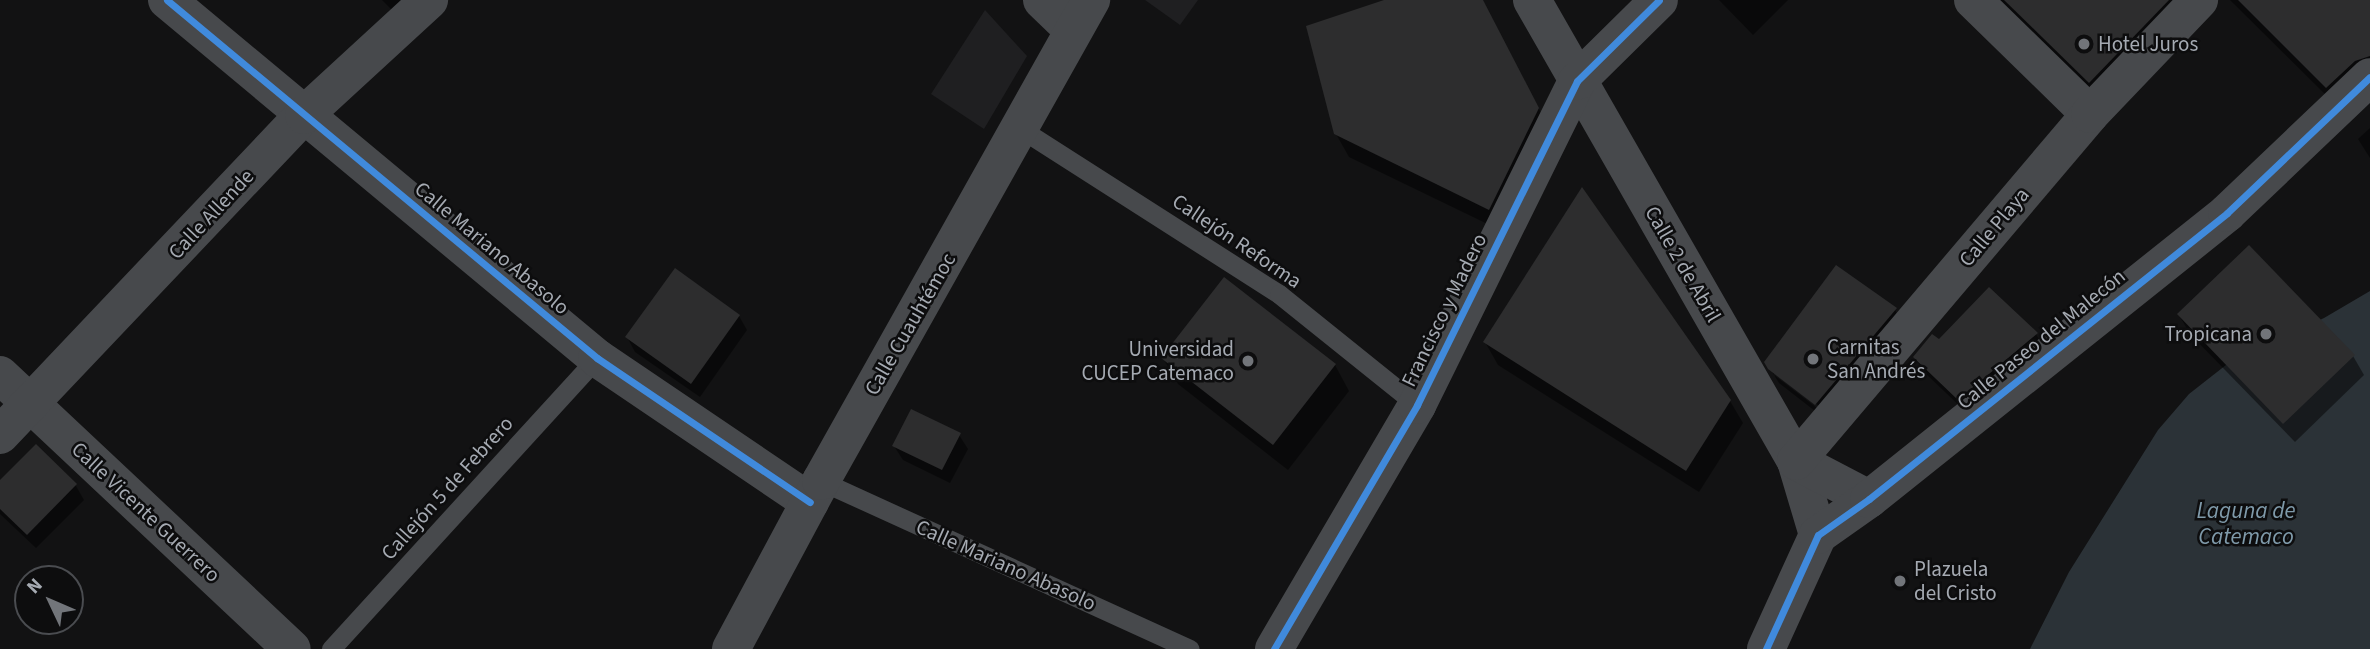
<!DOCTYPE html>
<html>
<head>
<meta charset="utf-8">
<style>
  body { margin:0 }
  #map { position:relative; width:2370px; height:649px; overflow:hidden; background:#121213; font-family:"Source Sans 3",sans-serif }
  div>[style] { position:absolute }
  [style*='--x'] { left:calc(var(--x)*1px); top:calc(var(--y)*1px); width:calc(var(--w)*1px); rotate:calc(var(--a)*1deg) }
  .built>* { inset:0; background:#1f1f21 }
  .water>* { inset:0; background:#2b3237 }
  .shadow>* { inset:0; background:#0007 }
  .building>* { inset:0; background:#2d2d2e }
  .lane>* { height:19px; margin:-9.5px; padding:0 9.5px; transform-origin:9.5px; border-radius:9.5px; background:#47494c }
  .street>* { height:38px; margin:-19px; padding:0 19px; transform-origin:19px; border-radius:19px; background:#47494c }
  .cycleway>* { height:7px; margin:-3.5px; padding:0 3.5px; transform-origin:3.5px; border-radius:3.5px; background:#408adc }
  .dots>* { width:19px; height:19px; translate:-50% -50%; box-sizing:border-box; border:4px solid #0d0d0e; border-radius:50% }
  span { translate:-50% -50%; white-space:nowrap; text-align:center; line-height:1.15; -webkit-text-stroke:5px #0d0d0e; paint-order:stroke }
  .poi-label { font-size:21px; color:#a5aab2 }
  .left { translate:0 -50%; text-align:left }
  .right { translate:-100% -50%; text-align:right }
  .street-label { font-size:21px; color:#a5aab2 }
  .water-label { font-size:23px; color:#7f9aaa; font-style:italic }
  .north { position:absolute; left:14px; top:565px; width:70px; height:70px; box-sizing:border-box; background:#0d0d0e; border:2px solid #4a4c50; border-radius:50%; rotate:314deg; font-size:19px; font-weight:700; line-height:28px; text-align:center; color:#a5aab2 }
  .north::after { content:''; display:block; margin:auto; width:24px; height:32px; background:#72757a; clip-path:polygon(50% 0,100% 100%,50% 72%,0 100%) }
</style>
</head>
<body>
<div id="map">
  <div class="built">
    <i style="clip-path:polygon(1145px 0,1198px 0,1180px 25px)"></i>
    <i style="clip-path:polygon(985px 10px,1027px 56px,984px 129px,931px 94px)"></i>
  </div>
  <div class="water">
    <i style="clip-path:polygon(2370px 291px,2370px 649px,2030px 649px,2069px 572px,2158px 430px,2189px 394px,2226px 365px,2324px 318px)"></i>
  </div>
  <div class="shadow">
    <i style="clip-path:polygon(382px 0,405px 0,394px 12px)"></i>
    <i style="clip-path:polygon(1389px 0,1482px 0,1551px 132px,1502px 231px,1349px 157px,1336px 134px)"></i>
    <i style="clip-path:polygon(1719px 0,1788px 0,1753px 35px)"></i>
    <i style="clip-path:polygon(1987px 0,2204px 0,2102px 103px)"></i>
    <i style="clip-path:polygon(2230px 0,2370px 0,2370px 73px,2337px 106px)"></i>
    <i style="clip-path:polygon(2370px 128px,2370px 158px,2358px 139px)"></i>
    <i style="clip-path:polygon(1895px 310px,1903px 324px,1824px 418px,1779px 383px,1774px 375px,1821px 411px,1823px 409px,1774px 371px,1774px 375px,1766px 362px)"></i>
    <i style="clip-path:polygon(2179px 315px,2353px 356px,2364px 375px,2295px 442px,2190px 334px)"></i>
    <i style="clip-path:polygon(739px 316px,747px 330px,700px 397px,635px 352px,627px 337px)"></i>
    <i style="clip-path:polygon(2036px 334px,2044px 348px,1967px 413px,1923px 371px,1915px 357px,1939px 341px)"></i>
    <i style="clip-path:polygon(1485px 342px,1730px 401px,1743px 423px,1699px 492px,1498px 365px)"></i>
    <i style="clip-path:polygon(1163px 358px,1335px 365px,1349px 391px,1288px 470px,1178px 384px)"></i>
    <i style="clip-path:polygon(959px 435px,968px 449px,950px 483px,903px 460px,894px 446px)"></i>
    <i style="clip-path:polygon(36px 446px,76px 486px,84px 500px,36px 548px,0 514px,0 482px)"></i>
  </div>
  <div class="building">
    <i style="clip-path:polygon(1384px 0,1483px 0,1539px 108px,1489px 210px,1334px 134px,1306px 26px)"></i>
    <i style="clip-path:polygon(2004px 0,2169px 0,2089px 83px)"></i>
    <i style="clip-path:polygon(2238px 0,2370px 0,2370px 56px,2355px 61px,2326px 88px)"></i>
    <i style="clip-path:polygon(1582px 187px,1731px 400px,1686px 471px,1483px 342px)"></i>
    <i style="clip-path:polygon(2249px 245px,2355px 355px,2283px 424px,2177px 314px)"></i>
    <i style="clip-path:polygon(1836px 265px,1897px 308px,1815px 405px,1768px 369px,1764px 362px)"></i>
    <i style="clip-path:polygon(675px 268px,740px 315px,691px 384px,625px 337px)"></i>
    <i style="clip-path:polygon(1224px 277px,1336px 364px,1273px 445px,1161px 358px)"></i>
    <i style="clip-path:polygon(1989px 287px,2038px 333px,1958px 400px,1913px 357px,1932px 334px,1939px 339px)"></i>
    <i style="clip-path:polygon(911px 409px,961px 433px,942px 470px,892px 446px)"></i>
    <i style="clip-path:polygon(36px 444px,77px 484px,27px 535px,0 509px,0 480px)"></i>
  </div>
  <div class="lane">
    <i style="--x:1021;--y:129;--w:306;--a:32.6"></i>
    <i style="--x:1279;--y:294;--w:177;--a:38.8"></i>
    <i style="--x:821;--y:481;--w:405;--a:24.5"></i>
    <i style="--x:331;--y:649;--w:394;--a:-47.6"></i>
  </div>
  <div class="street">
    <i style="--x:167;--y:0;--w:560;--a:39.78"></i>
    <i style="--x:597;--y:358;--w:257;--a:34.1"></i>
    <i style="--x:1042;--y:0;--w:43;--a:44.1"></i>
    <i style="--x:1532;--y:0;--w:531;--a:60.2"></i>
    <i style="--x:1796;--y:461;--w:77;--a:73.4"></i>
    <i style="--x:1973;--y:0;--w:163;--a:44.3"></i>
    <i style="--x:0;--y:375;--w:400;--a:43.2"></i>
    <i style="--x:0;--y:435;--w:441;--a:-46.5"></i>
    <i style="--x:304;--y:115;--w:170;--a:-42.6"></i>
    <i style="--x:1869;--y:499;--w:82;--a:-152.5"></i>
    <i style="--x:1796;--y:461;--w:455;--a:-49.7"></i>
    <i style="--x:2090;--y:114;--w:158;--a:-46.3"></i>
    <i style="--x:731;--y:649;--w:191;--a:-61.8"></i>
    <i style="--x:821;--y:481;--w:552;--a:-60.69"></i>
    <i style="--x:1274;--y:649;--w:283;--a:-59.6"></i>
    <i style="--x:1417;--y:405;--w:361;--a:-63.7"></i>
    <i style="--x:1577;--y:81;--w:115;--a:-44.6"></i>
    <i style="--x:1766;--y:649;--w:125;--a:-65.5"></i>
    <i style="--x:1818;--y:535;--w:62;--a:-35.2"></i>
    <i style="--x:1869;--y:499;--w:458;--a:-38.6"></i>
    <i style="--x:2227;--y:213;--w:197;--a:-43.6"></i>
  </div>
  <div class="cycleway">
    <i style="--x:167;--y:0;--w:560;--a:39.78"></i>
    <i style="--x:597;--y:358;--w:257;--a:34.1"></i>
    <i style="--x:1274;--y:649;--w:283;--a:-59.6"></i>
    <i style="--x:1417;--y:405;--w:361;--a:-63.7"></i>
    <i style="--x:1577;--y:81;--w:115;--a:-44.6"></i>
    <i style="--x:1766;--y:649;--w:125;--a:-65.5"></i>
    <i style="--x:1818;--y:535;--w:62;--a:-35.2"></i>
    <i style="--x:1869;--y:499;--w:458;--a:-38.6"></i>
    <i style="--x:2227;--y:213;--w:197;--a:-43.6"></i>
  </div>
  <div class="dots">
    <i style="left:2084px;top:44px;background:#72757a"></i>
    <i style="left:2266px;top:334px;background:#72757a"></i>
    <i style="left:1813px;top:359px;background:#72757a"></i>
    <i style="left:1248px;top:361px;background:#72757a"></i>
    <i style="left:1900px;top:581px;background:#72757a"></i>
  </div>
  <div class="poi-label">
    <span class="left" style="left:2098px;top:44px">Hotel Juros</span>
    <span class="right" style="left:2252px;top:334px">Tropicana</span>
    <span class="left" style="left:1827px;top:359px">Carnitas<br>San Andrés</span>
    <span class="right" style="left:1234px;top:361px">Universidad<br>CUCEP Catemaco</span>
    <span class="left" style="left:1914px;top:581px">Plazuela<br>del Cristo</span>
  </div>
  <div class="street-label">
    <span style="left:211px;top:214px;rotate:-47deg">Calle Allende</span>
    <span style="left:1994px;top:227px;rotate:-50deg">Calle Playa</span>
    <span style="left:1237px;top:241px;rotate:34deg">Callejón Reforma</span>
    <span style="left:492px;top:248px;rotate:40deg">Calle Mariano Abasolo</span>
    <span style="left:1683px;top:264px;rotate:60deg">Calle 2 de Abril</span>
    <span style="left:1444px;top:310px;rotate:-64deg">Francisco y Madero</span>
    <span style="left:910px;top:324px;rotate:-60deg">Calle Cuauhtémoc</span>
    <span style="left:2041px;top:339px;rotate:-39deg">Calle Paseo del Malecón</span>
    <span style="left:447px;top:488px;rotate:-48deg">Callejón 5 de Febrero</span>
    <span style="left:146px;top:512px;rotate:43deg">Calle Vicente Guerrero</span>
    <span style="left:1006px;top:565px;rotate:24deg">Calle Mariano Abasolo</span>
  </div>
  <div class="water-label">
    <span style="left:2246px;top:524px">Laguna de<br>Catemaco</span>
  </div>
  <div class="north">N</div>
</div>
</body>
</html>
